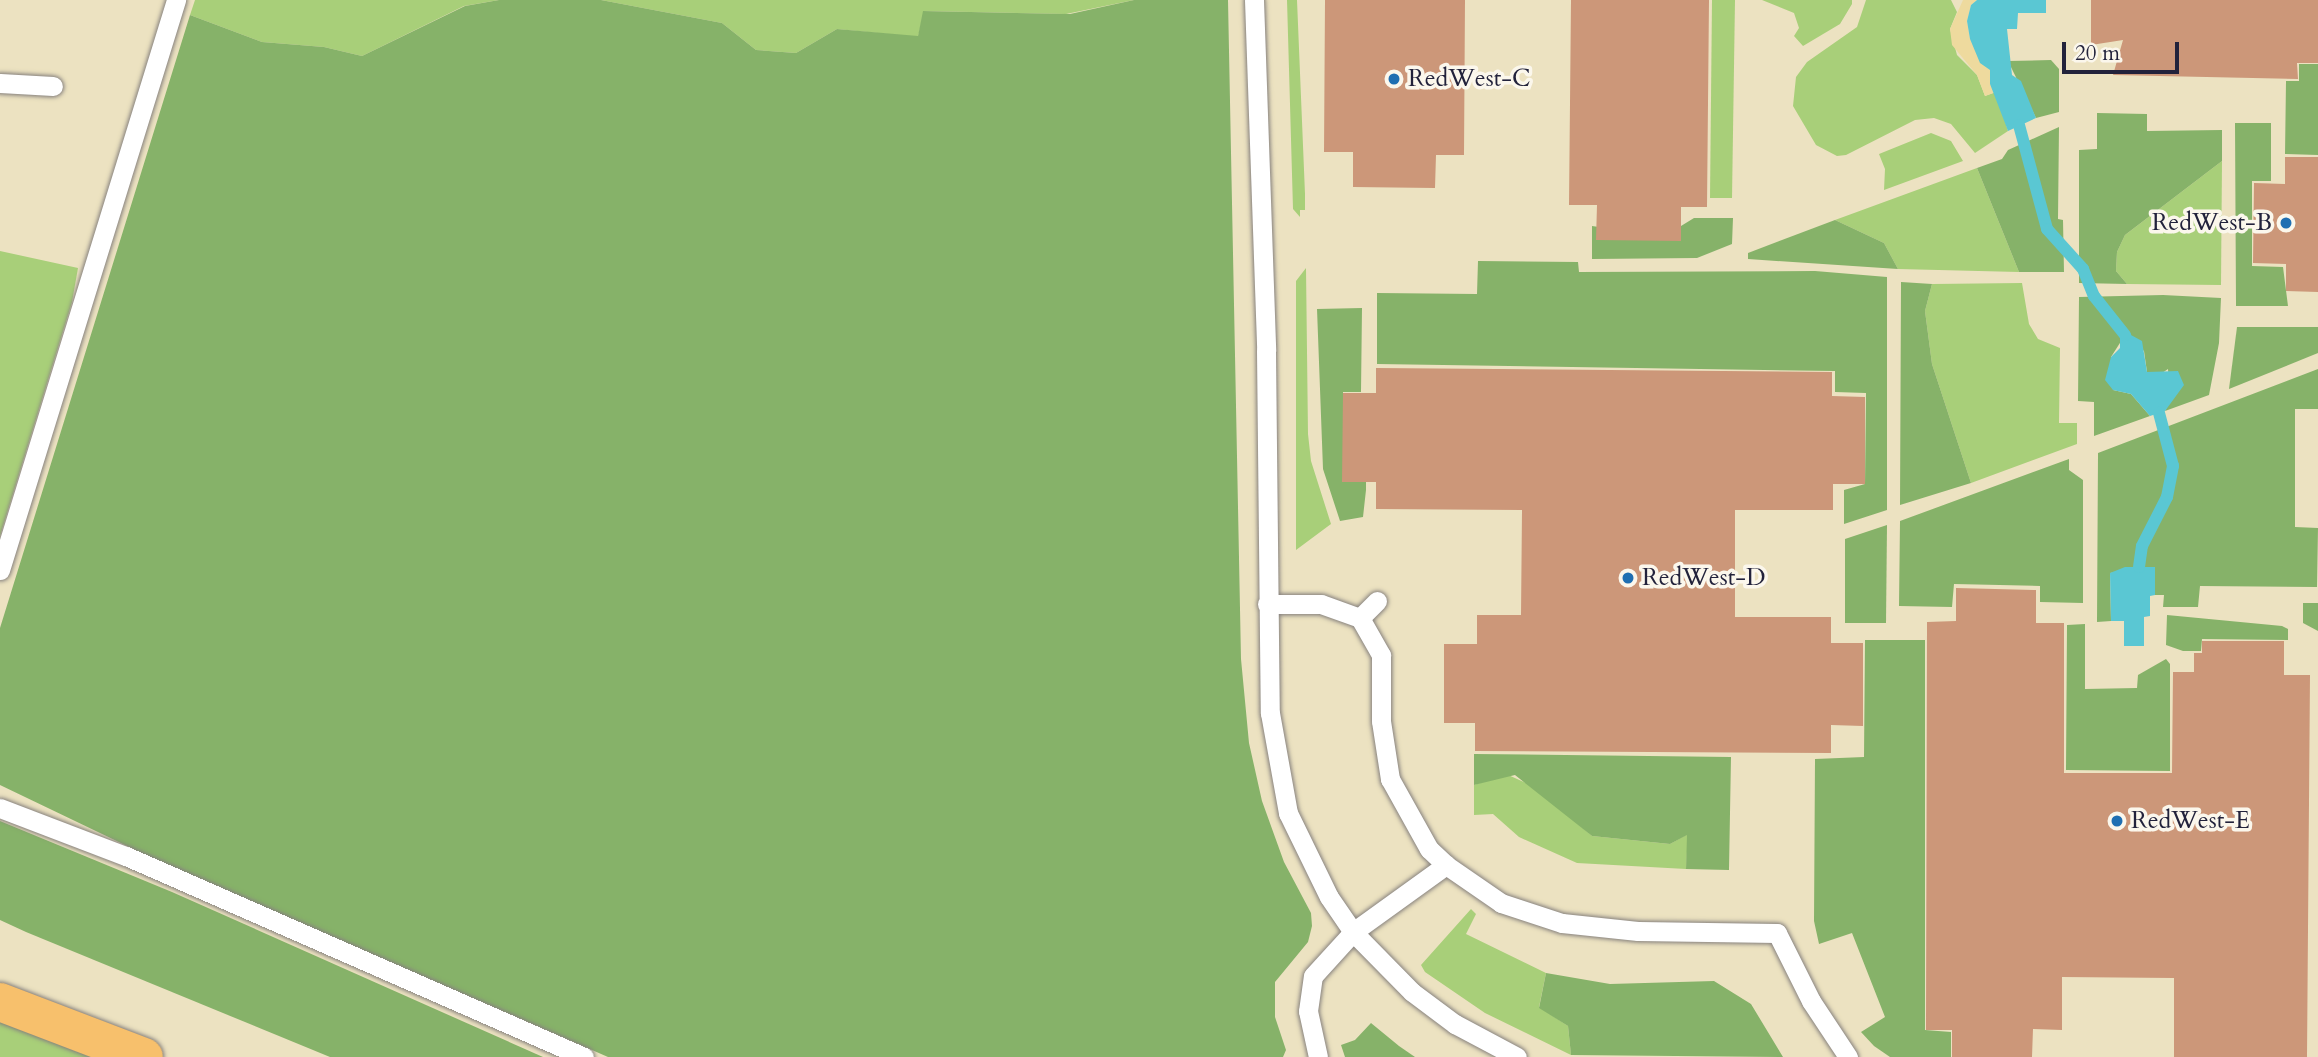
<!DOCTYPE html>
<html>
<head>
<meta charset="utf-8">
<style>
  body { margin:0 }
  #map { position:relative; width:2318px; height:1057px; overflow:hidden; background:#ece2c1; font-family:Cardo,serif }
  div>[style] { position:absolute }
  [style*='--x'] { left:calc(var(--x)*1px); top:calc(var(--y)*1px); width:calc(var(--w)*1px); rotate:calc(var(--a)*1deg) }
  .green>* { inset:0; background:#a8cf79 }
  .forest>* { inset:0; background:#86b269 }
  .sand>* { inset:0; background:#eeda9e }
  .water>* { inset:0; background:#5ac7d3 }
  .stream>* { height:12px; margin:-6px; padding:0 6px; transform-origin:6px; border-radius:6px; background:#5ac7d3 }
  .building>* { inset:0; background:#cc9779 }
  .roads { filter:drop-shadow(0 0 2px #87827e) drop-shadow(0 0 2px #87827e) }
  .lane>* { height:19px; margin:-9.5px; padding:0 9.5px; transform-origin:9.5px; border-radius:9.5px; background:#fff }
  .highway>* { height:38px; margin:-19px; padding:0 19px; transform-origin:19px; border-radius:19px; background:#f7c06c }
  .dots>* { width:19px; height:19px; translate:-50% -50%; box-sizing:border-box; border:4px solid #fbf7ec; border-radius:50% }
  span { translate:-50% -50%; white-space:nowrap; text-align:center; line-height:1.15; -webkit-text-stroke:7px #fbf7ec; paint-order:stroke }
  .poi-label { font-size:24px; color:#22223b }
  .left { translate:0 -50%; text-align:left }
  .right { translate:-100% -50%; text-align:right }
  .scale { position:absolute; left:2062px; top:42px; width:117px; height:32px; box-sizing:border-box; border:4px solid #22223b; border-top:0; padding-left:9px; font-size:21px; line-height:24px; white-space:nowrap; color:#22223b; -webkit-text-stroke:5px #fbf7ec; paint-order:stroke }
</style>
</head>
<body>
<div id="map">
  <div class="green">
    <i style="clip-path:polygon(195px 0,499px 0,464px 6px,362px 56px,324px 47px,262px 42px,190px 15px)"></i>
    <i style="clip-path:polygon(601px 0,1134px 0,1066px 14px,924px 11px,918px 37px,837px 29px,796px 53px,756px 50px,722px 23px)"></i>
    <i style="clip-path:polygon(1287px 0,1297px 0,1305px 194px,1305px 210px,1300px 210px,1300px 217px,1293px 209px)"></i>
    <i style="clip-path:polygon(1712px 0,1735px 0,1732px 198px,1710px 198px)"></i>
    <i style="clip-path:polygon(1762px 0,1852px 0,1852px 4px,1840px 24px,1803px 46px,1794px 36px,1799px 28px,1794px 13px)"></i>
    <i style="clip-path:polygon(1866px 0,1951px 0,1957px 12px,1950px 29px,1957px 55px,1977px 75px,1985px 96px,1996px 92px,2008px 131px,1975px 153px,1951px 124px,1934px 118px,1915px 120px,1846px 155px,1837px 156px,1816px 145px,1793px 106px,1796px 77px,1807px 62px,1857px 27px)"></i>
    <i style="clip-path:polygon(1931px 133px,1951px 141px,1963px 161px,1884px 190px,1885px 169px,1879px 154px)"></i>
    <i style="clip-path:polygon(2222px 161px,2221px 285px,2127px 284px,2116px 271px,2117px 252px,2125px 235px)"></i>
    <i style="clip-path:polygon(1977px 168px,2019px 272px,1898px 269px,1884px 243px,1835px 220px)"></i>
    <i style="clip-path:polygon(0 251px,78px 268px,72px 302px,0 536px)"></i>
    <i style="clip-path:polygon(1306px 268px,1308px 434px,1311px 461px,1331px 524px,1296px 550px,1296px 281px)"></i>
    <i style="clip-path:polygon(2022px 283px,2029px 324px,2038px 339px,2060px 348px,2059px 423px,2077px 423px,2077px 444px,1971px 483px,1932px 364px,1925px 311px,1932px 284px)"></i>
    <i style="clip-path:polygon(1506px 774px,1535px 787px,1592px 836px,1670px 844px,1688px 834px,1686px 869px,1577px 863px,1519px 837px,1493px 814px,1474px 815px,1474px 785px)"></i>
    <i style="clip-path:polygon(1471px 909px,1476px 914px,1466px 934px,1546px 973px,1539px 1007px,1568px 1026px,1571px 1055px,1485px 1013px,1425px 972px,1421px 965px)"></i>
    <i style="clip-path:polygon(0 1019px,101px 1057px,0 1057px)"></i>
  </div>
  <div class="forest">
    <i style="clip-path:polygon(499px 0,601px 0,722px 23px,756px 50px,796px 53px,837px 29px,918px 36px,923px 11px,1070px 14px,1134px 0,1228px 0,1241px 659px,1249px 743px,1262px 801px,1284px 862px,1311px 913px,1312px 926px,1308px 942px,1275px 982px,1275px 1017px,1286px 1050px,1283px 1057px,608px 1057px,150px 857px,0 785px,0 628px,190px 15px,262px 42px,324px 47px,362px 56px,465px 6px)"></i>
    <i style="clip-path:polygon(2051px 60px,2059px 69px,2059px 112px,2036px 118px,2008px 61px)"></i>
    <i style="clip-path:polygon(2299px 64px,2318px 64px,2318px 155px,2285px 154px,2286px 81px,2299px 81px)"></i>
    <i style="clip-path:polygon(2097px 113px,2147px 114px,2147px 131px,2222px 130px,2222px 161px,2125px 235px,2117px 252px,2116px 271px,2127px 284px,2079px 283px,2079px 150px,2097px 149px)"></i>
    <i style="clip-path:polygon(2235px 123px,2271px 123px,2271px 181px,2252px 181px,2252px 266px,2283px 267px,2288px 306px,2236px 306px)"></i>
    <i style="clip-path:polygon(2059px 127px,2058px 219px,2063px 220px,2064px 272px,2019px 272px,1977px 168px,2002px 159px,2008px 150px)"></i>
    <i style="clip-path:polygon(1694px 218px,1733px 218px,1732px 244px,1697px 258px,1592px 259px,1592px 226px,1681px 239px,1681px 226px)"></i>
    <i style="clip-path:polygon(1835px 220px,1884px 243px,1898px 269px,1748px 259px,1748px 253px)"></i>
    <i style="clip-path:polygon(1478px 261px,1578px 262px,1579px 272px,1815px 271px,1887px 277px,1887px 510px,1844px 524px,1844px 490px,1865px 484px,1866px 393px,1835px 392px,1835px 371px,1377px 364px,1377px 293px,1477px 294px)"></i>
    <i style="clip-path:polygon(1901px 282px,1932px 284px,1925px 311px,1932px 364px,1971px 483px,1900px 505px)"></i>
    <i style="clip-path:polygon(2163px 295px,2221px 298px,2219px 343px,2209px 395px,2165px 411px,2170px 400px,2168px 369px,2159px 375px,2147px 372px,2144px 351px,2125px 335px,2111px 357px,2113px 390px,2131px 394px,2150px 416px,2094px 436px,2094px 402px,2078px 401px,2079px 297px)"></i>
    <i style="clip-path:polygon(1362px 308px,1361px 392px,1343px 392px,1343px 482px,1366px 482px,1366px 490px,1363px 517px,1340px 521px,1323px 469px,1317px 309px)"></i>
    <i style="clip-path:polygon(2237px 327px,2318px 327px,2318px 353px,2229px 389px)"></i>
    <i style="clip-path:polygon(2318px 369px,2318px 409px,2295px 409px,2295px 527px,2318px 528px,2317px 587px,2200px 586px,2198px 607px,2163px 607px,2164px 595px,2155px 595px,2155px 567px,2110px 573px,2111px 621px,2097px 622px,2098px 453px)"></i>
    <i style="clip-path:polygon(2069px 459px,2069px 470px,2083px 480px,2083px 603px,2040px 602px,2040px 586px,1954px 584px,1952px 607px,1899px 606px,1900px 521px)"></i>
    <i style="clip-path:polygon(1887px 525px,1886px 623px,1845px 623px,1845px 539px)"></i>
    <i style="clip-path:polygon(2303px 603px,2318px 603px,2318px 631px,2303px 623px)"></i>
    <i style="clip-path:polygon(2167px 615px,2282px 626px,2288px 629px,2288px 640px,2202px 639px,2201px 651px,2183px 651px,2166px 645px)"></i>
    <i style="clip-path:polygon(2085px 624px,2085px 689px,2137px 688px,2138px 675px,2166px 659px,2170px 664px,2170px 771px,2066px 770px,2067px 625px)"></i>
    <i style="clip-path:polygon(1865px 640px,1925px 640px,1925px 1030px,1951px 1032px,1951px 1057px,1890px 1057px,1874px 1046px,1861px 1032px,1885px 1017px,1852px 933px,1819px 944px,1814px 921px,1815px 759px,1864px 757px)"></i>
    <i style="clip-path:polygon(1474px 754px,1731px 757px,1729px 870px,1686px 869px,1687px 835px,1670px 844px,1592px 836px,1515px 775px,1474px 785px)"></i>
    <i style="clip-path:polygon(0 821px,172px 892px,543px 1057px,330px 1057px,26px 932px,0 920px)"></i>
    <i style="clip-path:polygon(1546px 973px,1610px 984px,1714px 981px,1751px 1004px,1783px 1057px,1571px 1055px,1568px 1026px,1539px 1008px)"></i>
    <i style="clip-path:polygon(1371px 1023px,1399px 1046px,1415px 1057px,1345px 1057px,1341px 1045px,1355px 1040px)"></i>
  </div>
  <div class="sand">
    <i style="clip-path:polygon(1963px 0,1977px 0,1971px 5px,1967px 21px,1970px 39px,1990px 70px,1990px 84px,1996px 92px,1985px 96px,1977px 75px,1952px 45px,1950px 29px)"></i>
  </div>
  <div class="water">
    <i style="clip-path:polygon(1977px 0,2046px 0,2046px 13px,2018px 13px,2017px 29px,2007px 29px,2012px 75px,2021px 81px,2036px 118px,2008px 131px,1990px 84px,1990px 70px,1980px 63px,1970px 39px,1967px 21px,1971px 5px)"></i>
    <i style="clip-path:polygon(2131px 335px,2142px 341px,2147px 372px,2178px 371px,2184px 385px,2165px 411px,2150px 416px,2131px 394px,2113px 390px,2105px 380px,2111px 357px,2120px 348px,2120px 337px)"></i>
    <i style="clip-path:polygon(2125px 567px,2155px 567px,2155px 595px,2150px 596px,2150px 616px,2144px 617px,2144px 646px,2124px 646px,2124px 621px,2111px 621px,2110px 573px)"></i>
  </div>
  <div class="stream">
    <i style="--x:2019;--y:125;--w:108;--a:74.9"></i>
    <i style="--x:2047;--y:229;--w:54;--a:48"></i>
    <i style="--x:2083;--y:269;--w:29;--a:68"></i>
    <i style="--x:2094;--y:296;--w:50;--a:51.5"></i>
    <i style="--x:2139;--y:567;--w:21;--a:-82"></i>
    <i style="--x:2142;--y:546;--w:55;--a:-63"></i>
    <i style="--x:2167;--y:497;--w:32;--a:-79"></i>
    <i style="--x:2173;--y:466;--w:55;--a:-104.8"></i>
  </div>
  <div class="building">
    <i style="clip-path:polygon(1325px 0,1465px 0,1464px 155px,1436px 155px,1435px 188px,1353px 187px,1353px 152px,1324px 152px)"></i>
    <i style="clip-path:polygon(1571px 0,1709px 0,1707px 207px,1681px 207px,1681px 241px,1596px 240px,1597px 205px,1569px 205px)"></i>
    <i style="clip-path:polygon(2091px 0,2318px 0,2318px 63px,2297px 63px,2298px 79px,2113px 75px,2123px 40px,2091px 45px)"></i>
    <i style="clip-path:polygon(2285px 157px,2318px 157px,2318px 292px,2286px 291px,2286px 264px,2253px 263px,2254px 183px,2285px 184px)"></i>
    <i style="clip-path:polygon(1376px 368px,1832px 372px,1832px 396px,1865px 397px,1865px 484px,1833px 484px,1833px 510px,1735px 510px,1735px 617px,1831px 617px,1831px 643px,1863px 643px,1863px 726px,1831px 725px,1831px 753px,1475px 751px,1475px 723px,1444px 723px,1444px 644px,1477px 644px,1477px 615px,1521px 615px,1522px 510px,1376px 509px,1376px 482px,1342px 482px,1343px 393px,1376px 393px)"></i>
    <i style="clip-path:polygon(1956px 588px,2036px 590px,2036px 623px,2064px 623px,2064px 773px,2172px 773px,2173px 672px,2194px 672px,2194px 653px,2202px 653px,2202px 641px,2284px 641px,2284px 675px,2310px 675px,2307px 1057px,2174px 1057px,2174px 978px,2062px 977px,2062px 1030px,2033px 1029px,2032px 1057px,1952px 1057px,1952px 1030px,1926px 1030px,1927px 622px,1956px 621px)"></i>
  </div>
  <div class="roads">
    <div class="lane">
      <i style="--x:1254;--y:0;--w:351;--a:88"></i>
      <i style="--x:1266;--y:351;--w:362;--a:89.4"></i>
      <i style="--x:1270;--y:713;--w:102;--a:79.8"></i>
      <i style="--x:1288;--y:813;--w:93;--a:64"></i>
      <i style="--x:1329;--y:897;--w:42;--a:55.6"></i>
      <i style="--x:1353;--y:932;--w:84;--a:45.5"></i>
      <i style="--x:1412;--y:992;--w:54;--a:36.7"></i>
      <i style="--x:1455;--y:1024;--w:70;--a:28"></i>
      <i style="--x:0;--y:83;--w:53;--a:3.2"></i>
      <i style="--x:0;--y:570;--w:597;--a:-72.84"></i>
      <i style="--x:1267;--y:604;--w:54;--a:0"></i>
      <i style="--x:1321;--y:604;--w:41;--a:19.7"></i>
      <i style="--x:1360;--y:618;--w:43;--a:60.4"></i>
      <i style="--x:1381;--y:655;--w:66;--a:90"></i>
      <i style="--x:1381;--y:721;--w:59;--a:81.2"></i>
      <i style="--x:1390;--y:779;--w:80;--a:60.9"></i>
      <i style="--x:1429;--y:849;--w:23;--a:43"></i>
      <i style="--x:1446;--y:865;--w:67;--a:34.6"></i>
      <i style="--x:1501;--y:903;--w:64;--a:18.2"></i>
      <i style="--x:1562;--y:923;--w:76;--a:6"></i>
      <i style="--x:1638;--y:931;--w:139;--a:0.8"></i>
      <i style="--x:1777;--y:933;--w:76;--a:63.4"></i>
      <i style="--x:1811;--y:1001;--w:67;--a:56.5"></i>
      <i style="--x:1360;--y:618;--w:24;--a:-45"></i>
      <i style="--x:0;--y:808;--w:135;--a:20.9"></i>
      <i style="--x:126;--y:856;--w:500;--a:23.69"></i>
      <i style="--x:1318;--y:1057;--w:47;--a:-102.3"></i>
      <i style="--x:1308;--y:1011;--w:35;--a:-82"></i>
      <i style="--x:1313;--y:976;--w:59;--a:-47.7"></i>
      <i style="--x:1353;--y:932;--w:115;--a:-35.8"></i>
    </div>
    <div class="highway">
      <i style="--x:0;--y:1002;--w:154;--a:20.9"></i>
    </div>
  </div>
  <div class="dots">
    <i style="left:1394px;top:79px;background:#1f6fb2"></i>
    <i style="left:2286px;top:223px;background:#1f6fb2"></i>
    <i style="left:1628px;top:578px;background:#1f6fb2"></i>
    <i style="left:2117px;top:821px;background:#1f6fb2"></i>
  </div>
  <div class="poi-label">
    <span class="left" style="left:1408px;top:79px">RedWest-C</span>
    <span class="right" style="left:2272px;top:223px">RedWest-B</span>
    <span class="left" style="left:1642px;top:578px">RedWest-D</span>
    <span class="left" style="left:2131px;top:821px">RedWest-E</span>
  </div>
  <div class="scale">20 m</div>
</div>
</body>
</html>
